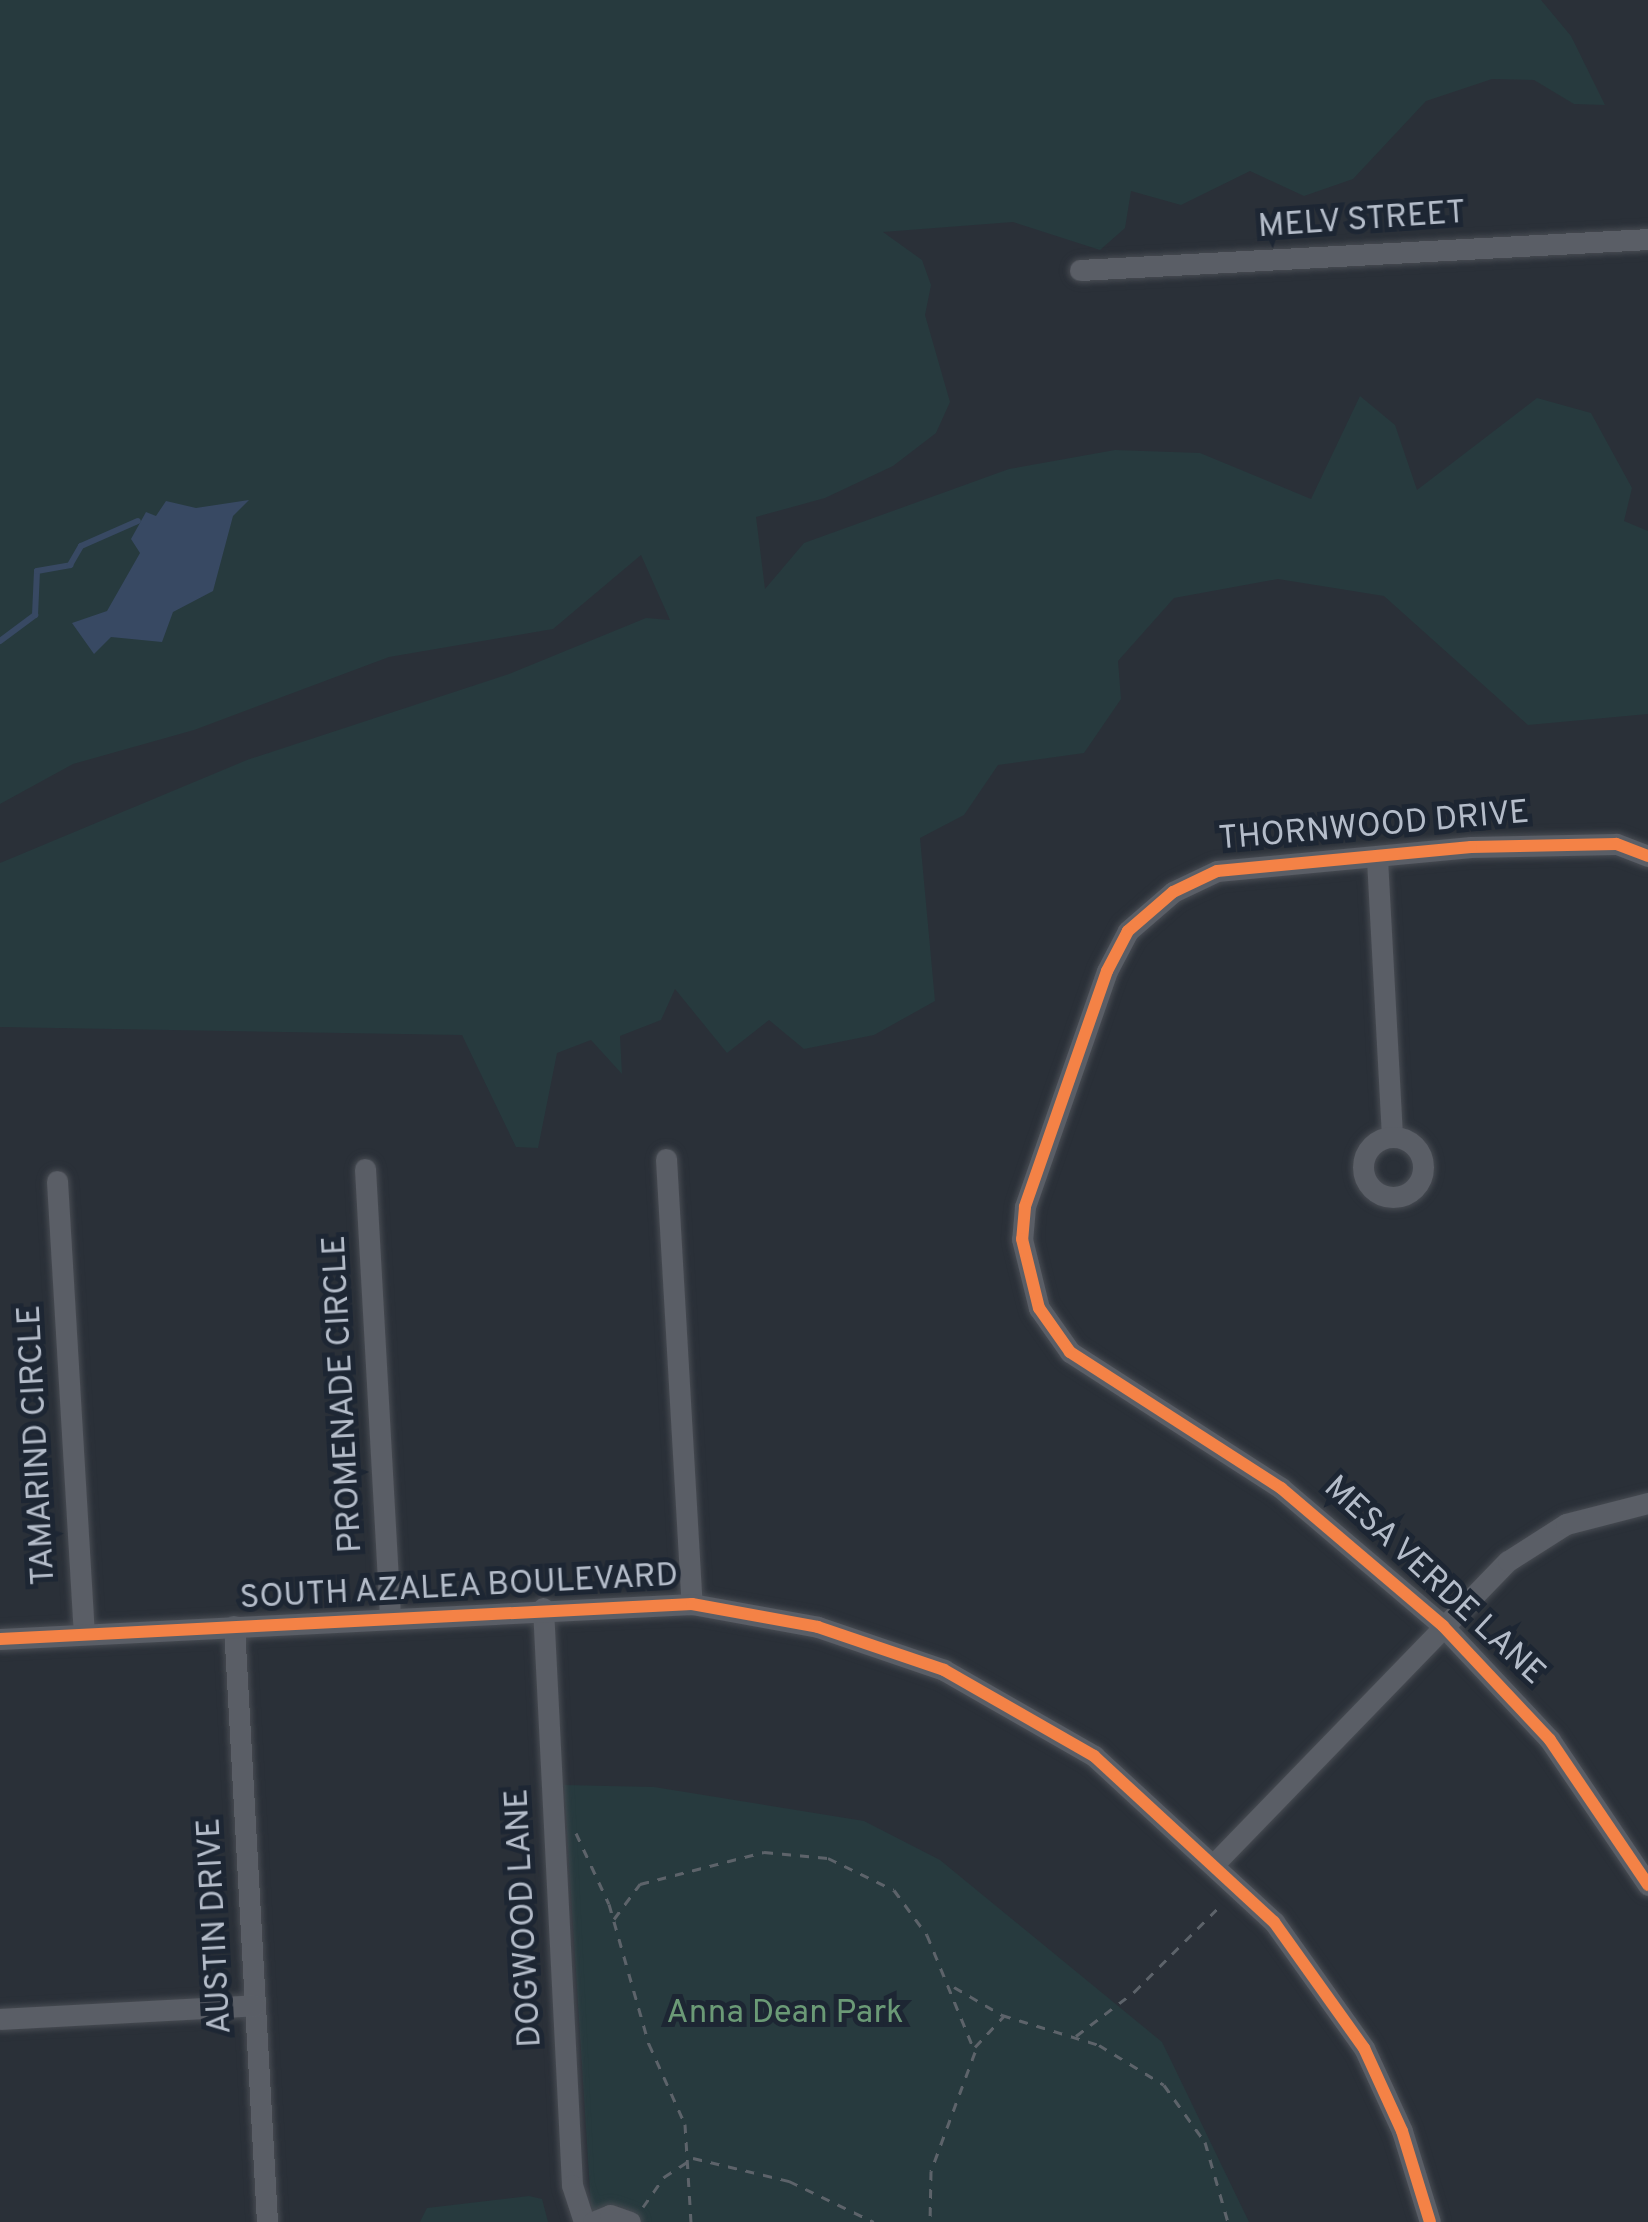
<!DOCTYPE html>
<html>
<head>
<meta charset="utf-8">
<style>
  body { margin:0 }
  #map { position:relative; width:1648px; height:2222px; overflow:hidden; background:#2a3038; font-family:Overpass,sans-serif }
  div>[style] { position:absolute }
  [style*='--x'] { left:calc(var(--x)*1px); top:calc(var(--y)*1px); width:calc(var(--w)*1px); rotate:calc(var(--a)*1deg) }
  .green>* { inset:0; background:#273a3e }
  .water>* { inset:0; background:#384963 }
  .stream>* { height:6px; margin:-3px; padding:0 3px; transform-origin:3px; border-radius:3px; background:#384963 }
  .path>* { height:3px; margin-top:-1.5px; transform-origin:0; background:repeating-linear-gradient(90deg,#5d636a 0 9px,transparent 0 18px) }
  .roads { filter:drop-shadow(0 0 3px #484c53) drop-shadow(0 0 3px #484c53) }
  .minor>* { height:21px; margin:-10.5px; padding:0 10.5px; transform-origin:10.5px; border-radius:10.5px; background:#5a5e66 }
  .minor>.ring { margin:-10.5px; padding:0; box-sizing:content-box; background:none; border:21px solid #5a5e66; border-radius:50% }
  .cycleway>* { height:12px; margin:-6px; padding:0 6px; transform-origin:6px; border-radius:6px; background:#f48246 }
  span { translate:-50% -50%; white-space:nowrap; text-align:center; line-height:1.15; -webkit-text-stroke:10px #1d2633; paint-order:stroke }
  .street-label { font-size:33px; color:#b4bcc9 }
  .park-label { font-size:33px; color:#6b9a76 }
</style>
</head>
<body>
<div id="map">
  <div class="green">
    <i style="clip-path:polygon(0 0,1541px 0,1571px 36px,1605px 105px,1574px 104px,1534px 80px,1492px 79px,1426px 101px,1353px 179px,1304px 196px,1250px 171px,1181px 205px,1131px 191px,1125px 228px,1100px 250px,1013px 222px,883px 232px,922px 260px,931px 285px,925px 315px,950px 402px,936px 433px,893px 466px,825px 498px,756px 517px,765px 589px,804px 543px,1009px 469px,1115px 450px,1200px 453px,1311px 499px,1360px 396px,1395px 425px,1417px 490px,1537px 398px,1591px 413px,1632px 488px,1624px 521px,1648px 531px,1648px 714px,1528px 725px,1384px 596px,1278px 579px,1174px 598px,1118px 661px,1121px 699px,1084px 753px,998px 765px,964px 815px,920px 838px,935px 1001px,874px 1035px,804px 1049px,769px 1020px,727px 1053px,675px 989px,661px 1020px,620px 1036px,622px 1074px,591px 1040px,557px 1053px,538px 1148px,516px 1147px,462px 1035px,0 1027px,0 863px,247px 760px,509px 674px,646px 618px,670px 620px,641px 555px,553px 629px,389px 657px,194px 730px,73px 764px,0 804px)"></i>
    <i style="clip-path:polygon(564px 1785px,654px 1787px,864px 1821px,940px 1860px,1162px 2042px,1249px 2222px,592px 2222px)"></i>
    <i style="clip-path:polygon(529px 2196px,542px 2199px,548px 2222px,420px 2222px,427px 2208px)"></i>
  </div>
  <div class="water">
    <i style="clip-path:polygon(249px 500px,233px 516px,213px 591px,173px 612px,162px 642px,111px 637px,94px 654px,72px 623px,107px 611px,140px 553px,131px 539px,146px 512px,156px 516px,166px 501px,196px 508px)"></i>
  </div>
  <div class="stream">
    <i style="--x:0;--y:641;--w:44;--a:-36.6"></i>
    <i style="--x:35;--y:615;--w:44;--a:-87.4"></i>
    <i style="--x:37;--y:571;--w:34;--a:-10"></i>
    <i style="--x:70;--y:565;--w:22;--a:-60"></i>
    <i style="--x:81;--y:546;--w:62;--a:-23.7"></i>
  </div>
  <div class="path">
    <i style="--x:576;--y:1833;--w:78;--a:65.1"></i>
    <i style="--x:609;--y:1904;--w:146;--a:74.1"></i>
    <i style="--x:649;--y:2044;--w:88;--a:65.8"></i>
    <i style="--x:685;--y:2124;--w:98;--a:86.5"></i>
    <i style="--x:614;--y:1919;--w:44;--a:-53.4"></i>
    <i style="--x:640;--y:1884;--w:128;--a:-14.5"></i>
    <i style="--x:764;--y:1852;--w:64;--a:5.4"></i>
    <i style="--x:828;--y:1858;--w:73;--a:25.9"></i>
    <i style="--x:894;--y:1890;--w:56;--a:53.7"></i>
    <i style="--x:927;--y:1935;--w:126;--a:67.7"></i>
    <i style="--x:975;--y:2052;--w:127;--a:110.3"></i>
    <i style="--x:931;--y:2171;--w:51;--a:91.1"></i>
    <i style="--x:954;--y:1987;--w:56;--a:30.3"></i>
    <i style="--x:1002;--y:2015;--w:102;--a:17.2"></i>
    <i style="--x:1099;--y:2045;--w:76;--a:31.6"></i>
    <i style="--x:1164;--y:2085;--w:70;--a:54.3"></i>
    <i style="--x:1205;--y:2142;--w:83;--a:74"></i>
    <i style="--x:1076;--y:2036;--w:73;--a:-37.2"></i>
    <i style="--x:1134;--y:1992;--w:123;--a:-45"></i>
    <i style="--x:975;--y:2047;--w:42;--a:-46.9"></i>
    <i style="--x:643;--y:2207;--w:37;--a:-55"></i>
    <i style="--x:664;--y:2177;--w:35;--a:-33"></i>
    <i style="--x:693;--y:2158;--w:99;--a:13.5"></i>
    <i style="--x:789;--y:2181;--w:94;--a:25.8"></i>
  </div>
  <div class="roads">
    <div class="minor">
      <i style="--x:1080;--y:270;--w:569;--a:-3.12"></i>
      <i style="--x:1648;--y:856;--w:34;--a:-159"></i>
      <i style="--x:1616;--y:844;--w:145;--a:178.8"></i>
      <i style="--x:1471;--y:847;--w:255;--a:174.6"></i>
      <i style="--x:1217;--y:871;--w:49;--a:154.5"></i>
      <i style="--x:1173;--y:892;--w:60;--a:139.1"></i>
      <i style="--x:1128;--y:931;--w:45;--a:117.7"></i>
      <i style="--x:1107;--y:971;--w:250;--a:109.2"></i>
      <i style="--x:1025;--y:1207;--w:32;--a:95"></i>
      <i style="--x:1022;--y:1239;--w:71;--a:76.2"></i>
      <i style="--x:1039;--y:1308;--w:54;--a:54.8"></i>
      <i style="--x:1070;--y:1352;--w:251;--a:32.8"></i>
      <i style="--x:1281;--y:1488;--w:213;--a:40.4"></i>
      <i style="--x:1443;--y:1626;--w:156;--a:46.8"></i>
      <i style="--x:1550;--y:1740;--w:175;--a:55.9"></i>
      <i style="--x:1377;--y:859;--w:278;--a:86.9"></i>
      <i class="ring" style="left:1363px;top:1137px;width:39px;height:39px"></i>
      <i style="--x:666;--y:1159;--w:446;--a:86.7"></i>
      <i style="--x:365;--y:1169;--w:448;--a:86.8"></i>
      <i style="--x:57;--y:1181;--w:454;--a:86.6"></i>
      <i style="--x:543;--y:1608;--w:578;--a:87.12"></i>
      <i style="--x:572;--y:2185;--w:39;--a:72"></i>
      <i style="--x:234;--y:1626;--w:597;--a:86.83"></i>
      <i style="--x:0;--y:1639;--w:693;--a:-2.9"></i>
      <i style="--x:692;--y:1604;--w:128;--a:10.3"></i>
      <i style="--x:818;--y:1627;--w:133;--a:18.8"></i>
      <i style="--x:944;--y:1670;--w:173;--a:29.8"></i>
      <i style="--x:1094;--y:1756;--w:245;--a:42.7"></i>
      <i style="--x:1274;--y:1922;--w:155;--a:54.5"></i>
      <i style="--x:1364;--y:2048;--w:91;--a:65.4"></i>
      <i style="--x:1402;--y:2131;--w:95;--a:72.9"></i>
      <i style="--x:1216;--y:1862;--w:419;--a:-45.9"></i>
      <i style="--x:1508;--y:1561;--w:69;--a:-32.5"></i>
      <i style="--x:1566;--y:1524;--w:85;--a:-14.4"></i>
      <i style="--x:0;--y:2019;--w:255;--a:-3.1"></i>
      <i style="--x:593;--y:2222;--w:18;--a:-22"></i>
      <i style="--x:610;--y:2215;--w:21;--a:19"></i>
    </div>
  </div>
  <div class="cycleway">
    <i style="--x:1648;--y:856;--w:34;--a:-159"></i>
    <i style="--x:1616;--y:844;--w:145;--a:178.8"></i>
    <i style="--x:1471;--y:847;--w:255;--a:174.6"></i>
    <i style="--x:1217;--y:871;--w:49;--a:154.5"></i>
    <i style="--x:1173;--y:892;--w:60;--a:139.1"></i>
    <i style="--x:1128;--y:931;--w:45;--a:117.7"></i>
    <i style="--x:1107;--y:971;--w:250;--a:109.2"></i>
    <i style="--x:1025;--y:1207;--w:32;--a:95"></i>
    <i style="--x:1022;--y:1239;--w:71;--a:76.2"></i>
    <i style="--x:1039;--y:1308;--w:54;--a:54.8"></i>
    <i style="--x:1070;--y:1352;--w:251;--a:32.8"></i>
    <i style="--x:1281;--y:1488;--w:213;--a:40.4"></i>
    <i style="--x:1443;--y:1626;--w:156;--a:46.8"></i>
    <i style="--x:1550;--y:1740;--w:175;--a:55.9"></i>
    <i style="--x:0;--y:1639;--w:693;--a:-2.9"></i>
    <i style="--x:692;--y:1604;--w:128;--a:10.3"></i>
    <i style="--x:818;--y:1627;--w:133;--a:18.8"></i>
    <i style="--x:944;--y:1670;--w:173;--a:29.8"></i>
    <i style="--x:1094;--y:1756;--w:245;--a:42.7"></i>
    <i style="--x:1274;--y:1922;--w:155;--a:54.5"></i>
    <i style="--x:1364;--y:2048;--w:91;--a:65.4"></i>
    <i style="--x:1402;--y:2131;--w:95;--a:72.9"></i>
  </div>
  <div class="street-label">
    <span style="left:1362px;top:222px;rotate:-4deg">MELV STREET</span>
    <span style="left:1374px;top:828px;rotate:-5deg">THORNWOOD DRIVE</span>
    <span style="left:345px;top:1394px;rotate:-93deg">PROMENADE CIRCLE</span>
    <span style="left:39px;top:1445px;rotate:-93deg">TAMARIND CIRCLE</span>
    <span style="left:1433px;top:1582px;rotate:43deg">MESA VERDE LANE</span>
    <span style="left:459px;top:1589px;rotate:-3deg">SOUTH AZALEA BOULEVARD</span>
    <span style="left:526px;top:1918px;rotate:-93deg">DOGWOOD LANE</span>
    <span style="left:217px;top:1926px;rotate:-93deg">AUSTIN DRIVE</span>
  </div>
  <div class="park-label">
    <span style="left:785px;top:2015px">Anna Dean Park</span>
  </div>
</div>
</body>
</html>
